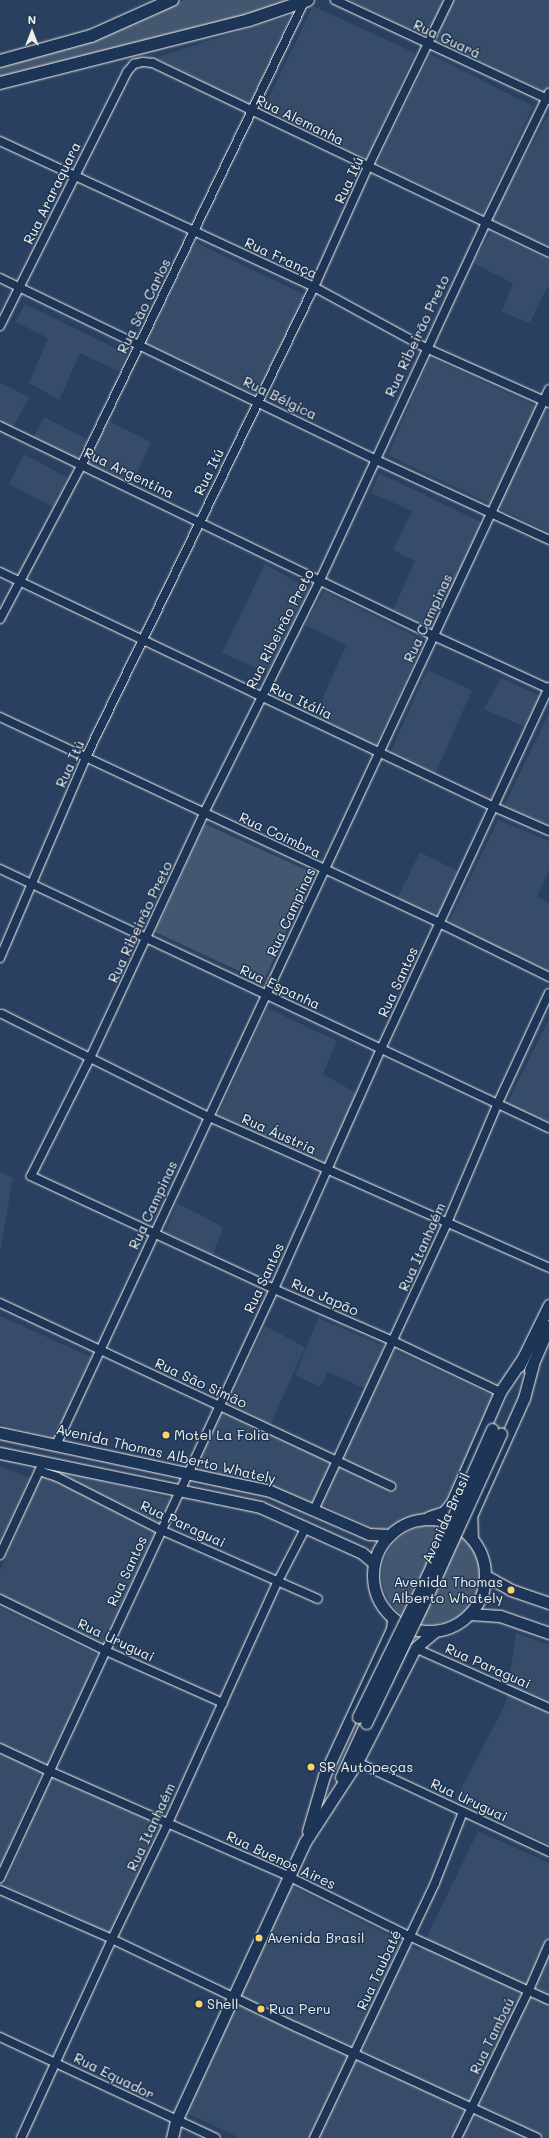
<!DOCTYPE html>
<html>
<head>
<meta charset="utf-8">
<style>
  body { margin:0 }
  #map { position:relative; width:549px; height:2138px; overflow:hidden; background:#2a4060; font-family:Mali,sans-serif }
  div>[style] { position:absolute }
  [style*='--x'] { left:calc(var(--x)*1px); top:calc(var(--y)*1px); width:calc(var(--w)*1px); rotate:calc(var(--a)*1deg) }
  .built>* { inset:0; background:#374c69 }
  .green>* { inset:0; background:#445771 }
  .round { border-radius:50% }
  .roads { filter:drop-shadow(0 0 1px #f4f1e8) drop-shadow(0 0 1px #f4f1e8) }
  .street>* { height:8px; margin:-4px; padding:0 4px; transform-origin:4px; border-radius:4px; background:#1d3557 }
  .secondary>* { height:11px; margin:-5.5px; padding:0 5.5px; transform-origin:5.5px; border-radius:5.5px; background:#1d3557 }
  .secondary>.ring { margin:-5.5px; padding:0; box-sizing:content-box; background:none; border:11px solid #1d3557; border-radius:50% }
  .primary>* { height:12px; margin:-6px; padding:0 6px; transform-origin:6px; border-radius:6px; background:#1d3557 }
  .bridges { filter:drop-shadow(0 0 1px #f4f1e8) drop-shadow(0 0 1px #f4f1e8) }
  .secondary-bridge>* { height:11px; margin:-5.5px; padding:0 5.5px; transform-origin:5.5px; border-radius:5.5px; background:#1d3557 }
  .dots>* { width:11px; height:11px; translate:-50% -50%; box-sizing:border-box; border:2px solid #1d3557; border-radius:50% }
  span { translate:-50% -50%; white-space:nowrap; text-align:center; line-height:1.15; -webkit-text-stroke:3px #1d3557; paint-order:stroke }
  .street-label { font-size:14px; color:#f4f1e8 }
  .poi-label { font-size:14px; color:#f4f1e8 }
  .left { translate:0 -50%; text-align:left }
  .right { translate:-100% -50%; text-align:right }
  .north { position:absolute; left:12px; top:12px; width:40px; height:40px; -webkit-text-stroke:3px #1d3557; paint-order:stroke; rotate:0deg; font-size:11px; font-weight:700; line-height:16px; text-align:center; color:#f4f1e8 }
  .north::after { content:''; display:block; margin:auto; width:14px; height:18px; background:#f4f1e8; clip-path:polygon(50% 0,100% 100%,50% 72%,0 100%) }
</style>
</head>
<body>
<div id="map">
  <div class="built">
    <i style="clip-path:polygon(349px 0,549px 0,549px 94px)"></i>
    <i style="clip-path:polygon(313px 6px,415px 53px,366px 160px,264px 108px)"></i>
    <i style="clip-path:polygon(292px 14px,250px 105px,155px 58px)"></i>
    <i style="clip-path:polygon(430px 54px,533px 106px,482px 216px,377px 163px)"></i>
    <i style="clip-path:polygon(548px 115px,549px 115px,549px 247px,491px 219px)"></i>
    <i style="clip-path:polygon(491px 232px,549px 260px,549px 288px,547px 287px,530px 323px,502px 312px,513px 283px,473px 263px)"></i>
    <i style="clip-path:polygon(195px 242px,305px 295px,260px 397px,146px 343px)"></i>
    <i style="clip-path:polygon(25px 304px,127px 354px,118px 371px,80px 353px,59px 400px,29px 383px,48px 338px,16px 322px)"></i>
    <i style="clip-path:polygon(430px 357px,549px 412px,549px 532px,388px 455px)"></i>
    <i style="clip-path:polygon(0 383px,30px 397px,7px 436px,0 432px)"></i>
    <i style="clip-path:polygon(44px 417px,87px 439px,73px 465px,30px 445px)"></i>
    <i style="clip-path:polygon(108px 421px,151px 442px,129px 490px,84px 470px)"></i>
    <i style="clip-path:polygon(24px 454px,68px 478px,53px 507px,9px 484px)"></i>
    <i style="clip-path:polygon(379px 473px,483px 523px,434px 631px,393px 610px,415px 561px,393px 550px,412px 511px,371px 493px)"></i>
    <i style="clip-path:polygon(265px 564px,310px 590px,270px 674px,222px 653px)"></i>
    <i style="clip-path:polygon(324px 591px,424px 641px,376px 746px,315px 716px,346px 645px,305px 625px)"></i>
    <i style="clip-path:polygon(427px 670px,472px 690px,435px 775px,390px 753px)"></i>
    <i style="clip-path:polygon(501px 678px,540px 696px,525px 727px,484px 709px)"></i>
    <i style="clip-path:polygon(549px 713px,549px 825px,504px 806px)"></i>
    <i style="clip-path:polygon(498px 820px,549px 841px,549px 869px,537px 897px,549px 903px,549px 973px,448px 924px)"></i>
    <i style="clip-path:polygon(420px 852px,457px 871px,437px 918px,397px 899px)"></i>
    <i style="clip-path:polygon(267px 1008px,337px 1041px,323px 1074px,358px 1094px,326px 1165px,218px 1115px)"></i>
    <i style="clip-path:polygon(549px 1019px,549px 1122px,507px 1104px)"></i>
    <i style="clip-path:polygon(0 1172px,13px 1178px,0 1253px)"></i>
    <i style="clip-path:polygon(177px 1203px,223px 1227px,213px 1255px,165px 1232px)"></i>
    <i style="clip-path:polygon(0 1316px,91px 1357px,54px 1438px,0 1424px)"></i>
    <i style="clip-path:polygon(318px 1318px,384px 1346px,366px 1389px,328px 1372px,320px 1387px,295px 1375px)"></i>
    <i style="clip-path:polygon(265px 1326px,305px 1347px,270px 1426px,227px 1405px)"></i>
    <i style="clip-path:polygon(394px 1350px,494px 1396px,446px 1500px,431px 1512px,380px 1531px,321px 1504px)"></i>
    <i style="clip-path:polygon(220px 1412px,332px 1463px,313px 1505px,192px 1472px)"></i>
    <i style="clip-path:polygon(0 1466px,30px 1478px,0 1543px)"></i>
    <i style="clip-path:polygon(46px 1466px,172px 1499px,104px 1644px,0 1594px,0 1571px)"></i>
    <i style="clip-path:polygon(0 1607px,98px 1655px,47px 1766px,0 1743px)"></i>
    <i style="clip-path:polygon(516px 1633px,549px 1645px,549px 1844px,455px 1800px,506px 1703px)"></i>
    <i style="clip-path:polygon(0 1753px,41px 1772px,0 1869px)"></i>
    <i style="clip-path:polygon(51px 1777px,160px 1825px,111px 1934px,5px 1885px)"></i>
    <i style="clip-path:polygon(478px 1831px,549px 1863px,549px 2138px,240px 2138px,185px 2112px,291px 1886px,420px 1951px)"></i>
  </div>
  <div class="green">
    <i style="clip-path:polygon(183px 0,296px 0,255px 14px,0 77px,0 67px,93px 41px,153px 15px)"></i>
    <i style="clip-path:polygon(205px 824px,313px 873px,263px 982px,155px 932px)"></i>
    <i class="round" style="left:382px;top:1526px;width:98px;height:98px"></i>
  </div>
  <div class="roads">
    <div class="street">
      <i style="--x:335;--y:0;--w:236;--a:25"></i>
      <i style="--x:0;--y:141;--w:346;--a:24.9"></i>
      <i style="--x:314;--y:287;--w:128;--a:28.6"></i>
      <i style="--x:426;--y:348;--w:135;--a:24.1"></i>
      <i style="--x:0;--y:278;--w:415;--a:25.8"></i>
      <i style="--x:374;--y:459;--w:193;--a:24.8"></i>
      <i style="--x:0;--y:326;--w:284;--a:-63.4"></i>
      <i style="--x:127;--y:72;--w:11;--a:-49"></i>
      <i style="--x:134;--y:64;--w:9;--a:-13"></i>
      <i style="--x:143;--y:62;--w:10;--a:6"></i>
      <i style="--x:153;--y:63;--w:439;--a:25.6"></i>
      <i style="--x:0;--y:426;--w:482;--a:25.8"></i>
      <i style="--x:434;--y:636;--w:127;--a:24.7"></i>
      <i style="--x:0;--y:572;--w:547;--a:25.44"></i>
      <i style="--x:494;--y:807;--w:60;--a:23.6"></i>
      <i style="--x:0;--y:619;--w:175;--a:-62.1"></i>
      <i style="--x:82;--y:464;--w:513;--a:-64.33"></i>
      <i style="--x:0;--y:717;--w:485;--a:25.1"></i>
      <i style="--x:439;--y:923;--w:123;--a:26.1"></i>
      <i style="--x:0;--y:869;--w:607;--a:25.26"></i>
      <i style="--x:0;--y:958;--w:219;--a:-66.8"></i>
      <i style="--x:86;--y:757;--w:522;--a:-64.12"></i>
      <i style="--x:314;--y:287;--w:132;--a:-65.8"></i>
      <i style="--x:368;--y:167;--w:186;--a:-64.1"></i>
      <i style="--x:2;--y:1014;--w:231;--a:26.5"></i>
      <i style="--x:209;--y:1117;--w:372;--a:23.9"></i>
      <i style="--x:0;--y:1303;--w:432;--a:25.1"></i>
      <i style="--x:500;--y:1392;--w:119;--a:-154.5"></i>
      <i style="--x:393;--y:1341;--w:130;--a:-156.4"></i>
      <i style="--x:274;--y:1289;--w:268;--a:-155.1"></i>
      <i style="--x:31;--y:1176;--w:132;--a:-63.4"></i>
      <i style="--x:90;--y:1058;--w:270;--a:-65"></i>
      <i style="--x:204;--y:813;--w:260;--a:-63.5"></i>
      <i style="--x:320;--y:580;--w:392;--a:-65.1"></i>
      <i style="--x:485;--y:224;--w:146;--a:-64"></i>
      <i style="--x:56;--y:1445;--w:1165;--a:-64.97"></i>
      <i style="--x:39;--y:1471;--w:19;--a:18"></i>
      <i style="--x:57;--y:1477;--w:117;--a:27"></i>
      <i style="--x:161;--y:1530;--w:171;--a:23.7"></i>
      <i style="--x:314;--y:1510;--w:316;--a:-65.1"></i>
      <i style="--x:447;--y:1223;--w:128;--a:-67"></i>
      <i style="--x:497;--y:1105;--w:123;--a:-65.1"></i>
      <i style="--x:0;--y:1555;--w:97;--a:-65"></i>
      <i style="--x:0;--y:1599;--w:118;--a:26.1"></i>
      <i style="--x:106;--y:1651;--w:128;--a:24"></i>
      <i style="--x:415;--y:1648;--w:147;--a:24.1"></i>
      <i style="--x:0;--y:1748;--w:54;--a:25.1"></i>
      <i style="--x:49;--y:1771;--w:261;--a:23.7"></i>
      <i style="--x:288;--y:1876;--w:135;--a:26.4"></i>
      <i style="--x:409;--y:1936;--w:154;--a:24.6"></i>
      <i style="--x:357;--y:1762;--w:212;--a:25.1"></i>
      <i style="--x:0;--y:1878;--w:650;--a:-65.05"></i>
      <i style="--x:274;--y:1289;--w:263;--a:-66"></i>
      <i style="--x:381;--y:1049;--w:399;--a:-65.1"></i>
      <i style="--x:0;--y:1890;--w:122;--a:23.6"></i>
      <i style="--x:112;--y:1939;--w:204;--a:25.6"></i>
      <i style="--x:296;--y:2027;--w:265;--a:24.7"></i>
      <i style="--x:0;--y:2037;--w:238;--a:25.1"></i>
      <i style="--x:21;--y:2138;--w:219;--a:-65.4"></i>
      <i style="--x:112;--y:1939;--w:129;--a:-64.2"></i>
      <i style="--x:168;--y:1823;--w:266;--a:-65.6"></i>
      <i style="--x:278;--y:1581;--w:61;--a:-62.6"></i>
      <i style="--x:314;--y:2138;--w:282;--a:-64.6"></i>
      <i style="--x:435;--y:1883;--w:76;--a:-68.5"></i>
      <i style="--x:457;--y:2138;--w:165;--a:-64.1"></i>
      <i style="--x:529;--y:1990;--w:50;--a:-66.5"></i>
    </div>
    <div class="secondary">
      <i style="--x:519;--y:1366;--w:68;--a:-63.8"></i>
      <i style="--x:530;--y:1370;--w:48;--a:-66.6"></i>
      <i style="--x:0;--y:1433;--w:276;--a:12.1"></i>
      <i style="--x:270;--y:1491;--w:108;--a:23.5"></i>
      <i style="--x:369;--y:1534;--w:21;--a:3"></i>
      <i style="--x:0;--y:1453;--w:266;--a:11.7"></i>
      <i style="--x:260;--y:1507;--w:112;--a:24.3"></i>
      <i style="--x:362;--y:1553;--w:16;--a:40"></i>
      <i style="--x:429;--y:1517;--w:16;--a:-18"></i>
      <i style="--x:444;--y:1512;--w:13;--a:-51"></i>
      <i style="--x:452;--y:1502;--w:120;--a:-66.4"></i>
      <i style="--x:500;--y:1392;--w:40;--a:-56"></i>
      <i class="ring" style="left:373px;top:1519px;width:101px;height:101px"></i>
      <i style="--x:472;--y:1539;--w:23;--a:-92"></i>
      <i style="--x:471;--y:1516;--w:129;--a:-65.8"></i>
      <i style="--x:524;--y:1398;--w:35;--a:-75"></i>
      <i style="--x:486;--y:1576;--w:29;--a:29"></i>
      <i style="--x:511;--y:1590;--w:40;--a:18.9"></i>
      <i style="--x:470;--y:1614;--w:30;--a:4"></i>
      <i style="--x:500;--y:1616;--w:52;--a:19.1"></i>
      <i style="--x:341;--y:1777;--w:60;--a:-65.2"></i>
      <i style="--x:308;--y:1831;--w:57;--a:-73.8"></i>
      <i style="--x:324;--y:1776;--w:162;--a:-65.2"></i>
      <i style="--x:392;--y:1629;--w:10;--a:-84"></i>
      <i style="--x:172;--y:2138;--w:17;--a:-77"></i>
      <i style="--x:176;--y:2121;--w:307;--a:-65.2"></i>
      <i style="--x:305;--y:1842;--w:95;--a:-57"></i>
      <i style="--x:357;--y:1762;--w:128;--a:-63"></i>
      <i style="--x:415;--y:1648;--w:25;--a:-40"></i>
    </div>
    <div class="primary">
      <i style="--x:0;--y:61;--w:94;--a:-15.4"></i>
      <i style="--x:91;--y:36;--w:89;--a:-24"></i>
      <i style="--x:0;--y:83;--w:257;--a:-14.2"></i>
      <i style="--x:249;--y:20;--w:62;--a:-18.7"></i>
    </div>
  </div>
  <div class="bridges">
    <div class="secondary-bridge">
      <i style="--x:358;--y:1717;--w:155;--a:-63.9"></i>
      <i style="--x:426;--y:1578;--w:163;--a:-66.1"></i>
      <i style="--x:366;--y:1723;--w:157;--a:-64.4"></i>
      <i style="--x:434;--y:1581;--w:162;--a:-65.6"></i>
    </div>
  </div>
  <div class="dots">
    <i style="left:166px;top:1435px;background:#ffd166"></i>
    <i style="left:511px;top:1590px;background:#ffd166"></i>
    <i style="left:311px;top:1767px;background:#ffd166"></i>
    <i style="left:259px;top:1938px;background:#ffd166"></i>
    <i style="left:199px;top:2004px;background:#ffd166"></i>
    <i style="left:261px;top:2009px;background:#ffd166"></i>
  </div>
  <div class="street-label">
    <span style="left:447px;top:39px;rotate:25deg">Rua Guará</span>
    <span style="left:300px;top:120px;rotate:26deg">Rua Alemanha</span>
    <span style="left:349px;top:180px;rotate:-65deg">Rua Itú</span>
    <span style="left:52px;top:193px;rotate:-64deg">Rua Araraquara</span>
    <span style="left:281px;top:258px;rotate:25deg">Rua França</span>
    <span style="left:144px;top:306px;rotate:-64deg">Rua São Carlos</span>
    <span style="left:417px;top:336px;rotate:-65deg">Rua Ribeirão Preto</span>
    <span style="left:280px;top:398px;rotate:26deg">Rua Bélgica</span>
    <span style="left:209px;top:472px;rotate:-64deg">Rua Itú</span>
    <span style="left:129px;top:473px;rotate:26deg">Rua Argentina</span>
    <span style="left:428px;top:618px;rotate:-65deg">Rua Campinas</span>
    <span style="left:280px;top:629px;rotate:-63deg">Rua Ribeirão Preto</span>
    <span style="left:301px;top:701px;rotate:25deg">Rua Itália</span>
    <span style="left:70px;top:764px;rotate:-66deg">Rua Itú</span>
    <span style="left:280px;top:835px;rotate:25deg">Rua Coimbra</span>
    <span style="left:291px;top:912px;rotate:-65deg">Rua Campinas</span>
    <span style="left:140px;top:922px;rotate:-65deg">Rua Ribeirão Preto</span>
    <span style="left:398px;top:982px;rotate:-65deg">Rua Santos</span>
    <span style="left:280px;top:987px;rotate:25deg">Rua Espanha</span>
    <span style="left:279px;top:1134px;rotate:24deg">Rua Áustria</span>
    <span style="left:153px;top:1205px;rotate:-65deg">Rua Campinas</span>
    <span style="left:422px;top:1247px;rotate:-66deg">Rua Itanhaém</span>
    <span style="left:264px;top:1278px;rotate:-65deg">Rua Santos</span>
    <span style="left:325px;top:1297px;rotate:24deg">Rua Japão</span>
    <span style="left:201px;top:1383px;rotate:25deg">Rua São Simão</span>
    <span style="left:166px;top:1454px;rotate:13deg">Avenida Thomas Alberto Whately</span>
    <span style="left:446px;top:1518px;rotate:-66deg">Avenida Brasil</span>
    <span style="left:183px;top:1524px;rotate:25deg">Rua Paraguai</span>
    <span style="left:127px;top:1571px;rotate:-65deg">Rua Santos</span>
    <span style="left:116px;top:1640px;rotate:25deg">Rua Uruguai</span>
    <span style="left:488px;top:1666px;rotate:24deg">Rua Paraguai</span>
    <span style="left:469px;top:1800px;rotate:25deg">Rua Uruguai</span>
    <span style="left:151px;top:1827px;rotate:-65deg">Rua Itanhaém</span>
    <span style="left:281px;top:1860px;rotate:25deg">Rua Buenos Aires</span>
    <span style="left:379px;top:1970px;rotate:-65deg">Rua Taubaté</span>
    <span style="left:492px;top:2036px;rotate:-64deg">Rua Tambaú</span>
    <span style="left:114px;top:2076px;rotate:26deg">Rua Equador</span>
  </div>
  <div class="poi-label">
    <span class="left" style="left:174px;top:1435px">Motel La Folia</span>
    <span class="right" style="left:503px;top:1590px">Avenida Thomas<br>Alberto Whately</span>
    <span class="left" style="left:319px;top:1767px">SR Autopeças</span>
    <span class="left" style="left:267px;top:1938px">Avenida Brasil</span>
    <span class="left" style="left:207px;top:2004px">Shell</span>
    <span class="left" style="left:269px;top:2009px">Rua Peru</span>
  </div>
  <div class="north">N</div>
</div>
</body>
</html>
